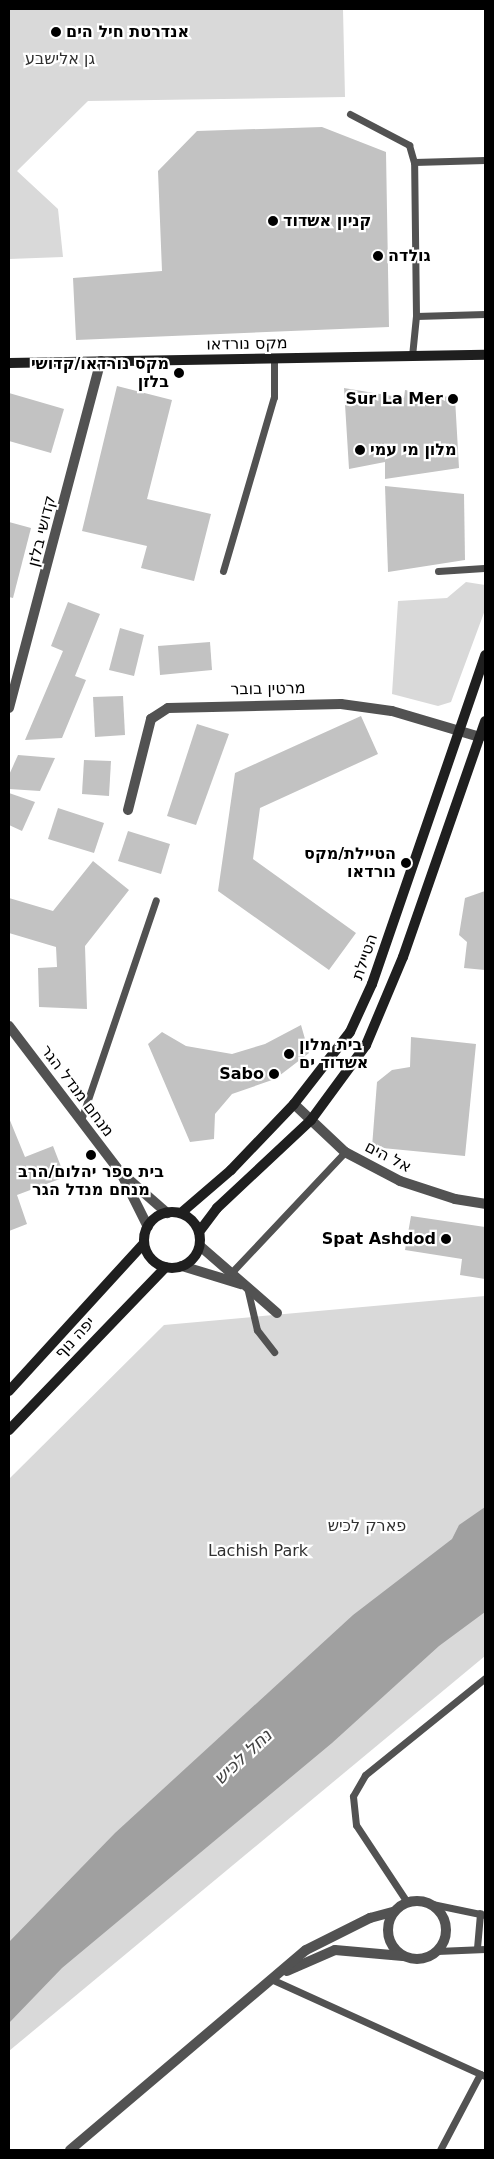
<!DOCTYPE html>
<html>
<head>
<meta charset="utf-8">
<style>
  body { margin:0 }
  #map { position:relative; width:494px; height:2159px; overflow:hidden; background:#fff; font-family:"DejaVu Sans","Noto Sans Hebrew",sans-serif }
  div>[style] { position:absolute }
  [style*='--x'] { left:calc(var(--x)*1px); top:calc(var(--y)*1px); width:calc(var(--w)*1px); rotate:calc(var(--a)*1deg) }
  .green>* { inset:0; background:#d9d9d9 }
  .water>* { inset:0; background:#a0a0a0 }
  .building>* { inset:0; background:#c2c2c2 }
  .lane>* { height:7px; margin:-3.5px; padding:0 3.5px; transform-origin:3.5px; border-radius:3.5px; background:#525252 }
  .street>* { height:10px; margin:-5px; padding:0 5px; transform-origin:5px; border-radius:5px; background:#525252 }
  .street>.ring { margin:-5px; padding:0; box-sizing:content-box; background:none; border:10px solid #525252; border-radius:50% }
  .secondary>* { height:10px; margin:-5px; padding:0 5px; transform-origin:5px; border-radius:5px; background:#1f1f1f }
  .secondary>.ring { margin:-5px; padding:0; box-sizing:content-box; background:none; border:10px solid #1f1f1f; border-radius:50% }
  .dots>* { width:14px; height:14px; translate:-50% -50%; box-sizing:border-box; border:2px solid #fff; border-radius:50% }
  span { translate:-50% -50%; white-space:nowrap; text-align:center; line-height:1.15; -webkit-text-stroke:4.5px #fff; paint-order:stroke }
  .poi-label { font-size:16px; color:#000; font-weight:700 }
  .left { translate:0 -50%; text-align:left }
  .right { translate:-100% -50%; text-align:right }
  .park-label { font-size:16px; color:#303030 }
  .street-label { font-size:16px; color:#000 }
  .water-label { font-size:18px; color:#414141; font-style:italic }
  .frame { position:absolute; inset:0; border:10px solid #000; pointer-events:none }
</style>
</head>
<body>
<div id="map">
  <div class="green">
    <i style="clip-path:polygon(9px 9px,343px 9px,345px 97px,88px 101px,17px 171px,58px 209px,63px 257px,9px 259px)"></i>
    <i style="clip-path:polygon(466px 582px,485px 585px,485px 610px,451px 702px,438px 706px,392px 694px,398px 601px,447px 598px)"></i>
    <i style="clip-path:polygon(485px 1296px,485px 1656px,9px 2051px,9px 1479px,164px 1325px)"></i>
  </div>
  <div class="water">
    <i style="clip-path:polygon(485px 1507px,485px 1612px,439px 1646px,332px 1743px,62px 1968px,9px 2023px,9px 1942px,115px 1833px,353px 1615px,452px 1539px,459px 1525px)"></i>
  </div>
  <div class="building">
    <i style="clip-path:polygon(322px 127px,386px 152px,389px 327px,76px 340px,73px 278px,162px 271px,158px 171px,197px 131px)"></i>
    <i style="clip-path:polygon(117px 386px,172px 400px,147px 499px,211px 514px,194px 581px,141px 568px,147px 546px,82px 531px)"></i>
    <i style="clip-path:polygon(344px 388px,404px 398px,405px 390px,455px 398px,459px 468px,385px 479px,385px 462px,349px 469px)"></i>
    <i style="clip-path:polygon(9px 393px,64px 409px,51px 453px,9px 441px)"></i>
    <i style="clip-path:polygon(385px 486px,464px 494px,465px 560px,388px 572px)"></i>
    <i style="clip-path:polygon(9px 522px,31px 528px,13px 598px,9px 597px)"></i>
    <i style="clip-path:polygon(68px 602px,100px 614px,75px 676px,86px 680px,62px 738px,25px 740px,63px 651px,51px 646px)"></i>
    <i style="clip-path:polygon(120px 628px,144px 635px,134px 676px,109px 670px)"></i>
    <i style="clip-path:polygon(210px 642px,212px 670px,160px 675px,158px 646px)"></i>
    <i style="clip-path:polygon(123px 696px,125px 735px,95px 737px,93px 697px)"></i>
    <i style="clip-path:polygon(361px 716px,378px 754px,260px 808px,253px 859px,356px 933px,329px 970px,218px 891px,235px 773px)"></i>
    <i style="clip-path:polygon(197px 724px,229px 734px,196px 825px,167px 816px)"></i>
    <i style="clip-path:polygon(18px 755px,55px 758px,40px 791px,9px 789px,9px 775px)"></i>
    <i style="clip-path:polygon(84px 760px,111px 761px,109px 796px,82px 794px)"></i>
    <i style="clip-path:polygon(9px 793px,35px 802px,22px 831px,9px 825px)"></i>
    <i style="clip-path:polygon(58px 808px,104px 823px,94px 853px,48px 839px)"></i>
    <i style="clip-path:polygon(128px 831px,170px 844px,161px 874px,118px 861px)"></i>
    <i style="clip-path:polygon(93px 861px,129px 890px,85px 946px,87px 1009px,39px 1007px,38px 968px,57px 967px,56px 947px,9px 933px,9px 898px,53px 911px)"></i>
    <i style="clip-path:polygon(485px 891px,485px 970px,464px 968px,467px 942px,459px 935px,465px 898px)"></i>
    <i style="clip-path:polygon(301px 1025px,309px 1053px,275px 1079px,232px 1094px,215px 1114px,214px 1139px,190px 1142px,148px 1044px,162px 1032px,186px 1046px,232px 1054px,265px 1044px)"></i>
    <i style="clip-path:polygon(411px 1037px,476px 1044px,465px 1156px,372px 1147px,377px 1082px,392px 1070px,410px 1067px)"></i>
    <i style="clip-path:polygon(9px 1118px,25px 1157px,53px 1146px,65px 1177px,17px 1195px,27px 1224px,9px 1231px)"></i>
    <i style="clip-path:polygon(411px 1216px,485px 1227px,485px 1279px,460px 1275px,462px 1259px,405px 1250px)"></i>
  </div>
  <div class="lane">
    <i style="--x:350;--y:114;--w:67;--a:27.7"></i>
    <i style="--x:409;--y:145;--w:18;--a:74"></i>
    <i style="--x:414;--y:162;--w:71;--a:-1.6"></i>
    <i style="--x:416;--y:316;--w:69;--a:-1.7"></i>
    <i style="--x:412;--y:356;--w:40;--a:-84.3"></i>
    <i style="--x:416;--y:316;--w:154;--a:-90.7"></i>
    <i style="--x:223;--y:571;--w:181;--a:-73.7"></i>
    <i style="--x:274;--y:397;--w:38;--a:-90"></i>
    <i style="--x:438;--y:571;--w:46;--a:-3.7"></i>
    <i style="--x:81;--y:1120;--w:232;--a:-71.2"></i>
    <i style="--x:231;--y:1273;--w:166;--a:-46.7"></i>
    <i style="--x:247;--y:1287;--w:44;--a:76.9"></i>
    <i style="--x:257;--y:1330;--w:28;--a:52"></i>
    <i style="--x:407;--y:1902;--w:92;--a:-123.5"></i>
    <i style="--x:356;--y:1825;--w:29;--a:-96"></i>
    <i style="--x:353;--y:1796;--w:24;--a:-60"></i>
    <i style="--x:365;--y:1775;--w:154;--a:-38.9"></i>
    <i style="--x:432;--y:1904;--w:54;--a:11.7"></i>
    <i style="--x:477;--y:1948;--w:35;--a:-85"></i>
    <i style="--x:437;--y:1951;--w:48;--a:-2.4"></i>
    <i style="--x:271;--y:1979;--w:235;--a:24.4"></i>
    <i style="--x:440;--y:2150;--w:86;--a:-62.2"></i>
  </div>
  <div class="street">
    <i style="--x:9;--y:708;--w:359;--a:-75.2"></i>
    <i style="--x:128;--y:810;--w:94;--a:-75.8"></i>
    <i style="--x:151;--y:719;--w:20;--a:-33"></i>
    <i style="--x:168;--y:708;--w:173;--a:-1.3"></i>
    <i style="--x:341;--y:704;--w:51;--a:7.8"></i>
    <i style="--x:392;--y:711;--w:92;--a:16.5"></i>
    <i style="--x:9;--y:1026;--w:185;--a:52.7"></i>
    <i style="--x:121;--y:1173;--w:60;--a:63.4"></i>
    <i style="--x:294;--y:1104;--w:70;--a:43.3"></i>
    <i style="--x:345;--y:1152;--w:62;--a:27.8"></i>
    <i style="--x:400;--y:1181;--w:58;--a:18.1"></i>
    <i style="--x:455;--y:1199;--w:30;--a:9"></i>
    <i style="--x:126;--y:1177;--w:55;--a:41.3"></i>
    <i style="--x:200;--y:1246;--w:102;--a:41"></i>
    <i style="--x:182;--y:1266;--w:62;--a:17"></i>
    <i class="ring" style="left:388px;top:1901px;width:48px;height:48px"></i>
    <i style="--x:287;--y:1971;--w:52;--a:-23.6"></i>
    <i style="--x:335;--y:1950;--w:68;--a:5"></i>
    <i style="--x:70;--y:2150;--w:309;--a:-40.3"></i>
    <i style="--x:306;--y:1950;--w:72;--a:-26.6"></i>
    <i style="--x:370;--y:1918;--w:24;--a:-15"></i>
  </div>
  <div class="secondary">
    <i style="--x:9;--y:363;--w:476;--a:-1"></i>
    <i class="ring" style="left:144px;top:1212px;width:46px;height:46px"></i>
    <i style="--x:181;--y:1213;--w:66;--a:-40.7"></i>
    <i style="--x:231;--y:1170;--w:91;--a:-46.3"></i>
    <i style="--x:294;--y:1104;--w:91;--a:-52.1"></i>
    <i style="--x:350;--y:1032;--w:53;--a:-65.4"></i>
    <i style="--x:372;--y:984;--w:348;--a:-71"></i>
    <i style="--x:199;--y:1232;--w:30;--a:-53"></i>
    <i style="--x:217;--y:1208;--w:129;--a:-43.1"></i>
    <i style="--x:311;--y:1120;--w:93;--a:-53.7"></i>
    <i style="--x:366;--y:1045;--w:95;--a:-67.2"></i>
    <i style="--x:403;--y:957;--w:250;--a:-70.8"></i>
    <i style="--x:9;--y:1391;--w:200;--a:-47.6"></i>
    <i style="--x:9;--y:1430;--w:226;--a:-46.1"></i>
  </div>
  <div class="dots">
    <i style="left:56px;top:32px;background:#000"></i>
    <i style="left:273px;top:221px;background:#000"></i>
    <i style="left:378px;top:256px;background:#000"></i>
    <i style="left:179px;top:373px;background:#000"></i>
    <i style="left:453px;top:399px;background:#000"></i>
    <i style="left:360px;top:450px;background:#000"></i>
    <i style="left:406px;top:863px;background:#000"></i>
    <i style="left:289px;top:1054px;background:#000"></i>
    <i style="left:274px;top:1074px;background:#000"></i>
    <i style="left:91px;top:1155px;background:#000"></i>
    <i style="left:446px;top:1239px;background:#000"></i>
  </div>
  <div class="poi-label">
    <span class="left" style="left:66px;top:32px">אנדרטת חיל הים</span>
    <span class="left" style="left:283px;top:221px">קניון אשדוד</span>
    <span class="left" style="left:388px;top:256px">גולדה</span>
    <span class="right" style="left:169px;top:373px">מקס נורדאו/קדושי<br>בלזן</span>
    <span class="right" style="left:443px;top:399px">Sur La Mer</span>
    <span class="left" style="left:370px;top:450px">מלון מי עמי</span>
    <span class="right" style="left:396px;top:863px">הטיילת/מקס<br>נורדאו</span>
    <span class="left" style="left:299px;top:1054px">בית מלון<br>אשדוד ים</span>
    <span class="right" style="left:264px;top:1074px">Sabo</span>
    <span style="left:91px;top:1181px">בית ספר יהלום/הרב<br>מנחם מנדל הגר</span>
    <span class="right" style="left:436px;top:1239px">Spat Ashdod</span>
  </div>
  <div class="park-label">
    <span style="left:60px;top:59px">גן אלישבע</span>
    <span style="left:367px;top:1526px">פארק לכיש</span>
    <span style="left:258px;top:1551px">Lachish Park</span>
  </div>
  <div class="street-label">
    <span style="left:247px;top:344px;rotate:-1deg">מקס נורדאו</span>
    <span style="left:42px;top:531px;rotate:-76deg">קדושי בלזן</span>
    <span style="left:268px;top:689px;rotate:-1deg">מרטין בובר</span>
    <span style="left:365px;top:957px;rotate:-71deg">הטיילת</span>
    <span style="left:77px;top:1091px;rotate:53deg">מנחם מנדל הגר</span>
    <span style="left:388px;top:1157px;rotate:27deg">אל הים</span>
    <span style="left:75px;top:1338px;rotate:-47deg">יפה נוף</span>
  </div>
  <div class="water-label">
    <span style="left:243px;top:1757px;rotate:-43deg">נחל לכיש</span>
  </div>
  <div class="frame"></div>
</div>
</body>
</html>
